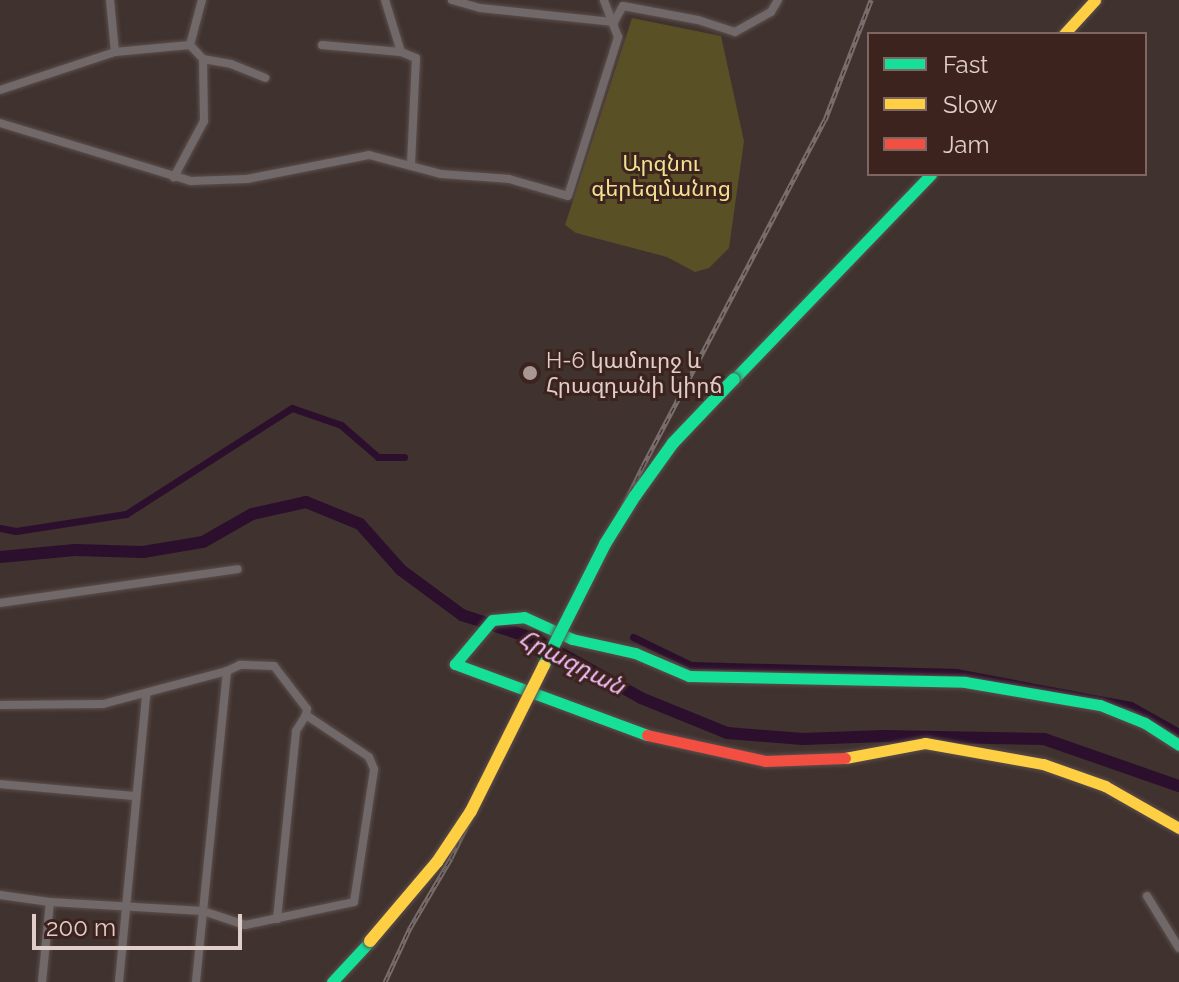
<!DOCTYPE html>
<html>
<head>
<meta charset="utf-8">
<style>
  body { margin:0 }
  #map { position:relative; width:1179px; height:982px; overflow:hidden; background:#40322e; font-family:Raleway,"Noto Sans Armenian",sans-serif }
  div>[style] { position:absolute }
  [style*='--x'] { left:calc(var(--x)*1px); top:calc(var(--y)*1px); width:calc(var(--w)*1px); rotate:calc(var(--a)*1deg) }
  .green>* { inset:0; background:#5a5025 }
  .canal>* { height:7px; margin:-3.5px; padding:0 3.5px; transform-origin:3.5px; border-radius:3.5px; background:#2c0f2d }
  .river>* { height:12px; margin:-6px; padding:0 6px; transform-origin:6px; border-radius:6px; background:#2c0f2d }
  .roads { filter:drop-shadow(0 0 2px #5b4f4c) drop-shadow(0 0 2px #5b4f4c) }
  .street>* { height:8px; margin:-4px; padding:0 4px; transform-origin:4px; border-radius:4px; background:#71686a }
  .fast>* { height:11px; margin:-5.5px; padding:0 5.5px; transform-origin:5.5px; border-radius:5.5px; background:#16e098 }
  .slow>* { height:11px; margin:-5.5px; padding:0 5.5px; transform-origin:5.5px; border-radius:5.5px; background:#ffcf43 }
  .jam>* { height:11px; margin:-5.5px; padding:0 5.5px; transform-origin:5.5px; border-radius:5.5px; background:#f24e42 }
  .rail>* { height:5px; margin-top:-2.5px; transform-origin:0; background:repeating-linear-gradient(90deg,#3c231e 0 6px,#766d6c 0 12px); box-sizing:border-box; border-block:2px solid #766d6c }
  .bridges { filter:drop-shadow(0 0 2px #5b4f4c) drop-shadow(0 0 2px #5b4f4c) }
  .fast-bridge>* { height:12px; margin:-6px; padding:0 6px; transform-origin:6px; border-radius:6px; background:#16e098 }
  .slow-bridge>* { height:12px; margin:-6px; padding:0 6px; transform-origin:6px; border-radius:6px; background:#ffcf43 }
  .dots>* { width:22px; height:22px; translate:-50% -50%; box-sizing:border-box; border:4px solid #3c231e; border-radius:50% }
  span { translate:-50% -50%; white-space:nowrap; text-align:center; line-height:1.15; -webkit-text-stroke:6px #3c231e; paint-order:stroke }
  .park-label { font-size:22px; color:#f0e291 }
  .poi-label { font-size:22px; color:#e0ceca }
  .left { translate:0 -50%; text-align:left }
  .water-label { font-size:24px; color:#f3bbf8; font-style:italic }
  .legend { position:absolute; left:867px; top:32px; width:280px; height:144px; box-sizing:border-box; background:#3c231e; border:2px solid #7e6763; margin:0; padding:10px 14px; list-style:none; font-size:24px; color:#e0ceca }
  .legend li { display:flex; align-items:center; gap:16px; height:40px }
  .legend b { width:40px; border:2px solid #7e6763 }
  .scale { position:absolute; left:32px; top:914px; width:210px; height:36px; box-sizing:border-box; border:4px solid #e0ceca; border-top:0; padding-left:10px; font-size:24px; line-height:28px; white-space:nowrap; color:#e0ceca; -webkit-text-stroke:6px #3c231e; paint-order:stroke }
</style>
</head>
<body>
<div id="map">
  <div class="green">
    <i style="clip-path:polygon(632px 18px,721px 36px,744px 141px,729px 248px,709px 268px,695px 272px,667px 257px,576px 233px,565px 225px)"></i>
  </div>
  <div class="canal">
    <i style="--x:0;--y:528;--w:16;--a:11"></i>
    <i style="--x:16;--y:531;--w:111;--a:-8.8"></i>
    <i style="--x:126;--y:514;--w:197;--a:-32.6"></i>
    <i style="--x:292;--y:408;--w:52;--a:19.1"></i>
    <i style="--x:341;--y:425;--w:49;--a:40.9"></i>
    <i style="--x:378;--y:457;--w:26;--a:0"></i>
    <i style="--x:633;--y:637;--w:64;--a:25.8"></i>
    <i style="--x:691;--y:665;--w:265;--a:1.5"></i>
    <i style="--x:956;--y:672;--w:178;--a:10.7"></i>
    <i style="--x:1131;--y:705;--w:55;--a:29.4"></i>
  </div>
  <div class="river">
    <i style="--x:0;--y:557;--w:75;--a:-5.3"></i>
    <i style="--x:75;--y:550;--w:68;--a:1.7"></i>
    <i style="--x:143;--y:552;--w:61;--a:-9.5"></i>
    <i style="--x:203;--y:542;--w:56;--a:-29.7"></i>
    <i style="--x:252;--y:514;--w:55;--a:-12.5"></i>
    <i style="--x:306;--y:502;--w:58;--a:22.2"></i>
    <i style="--x:360;--y:524;--w:62;--a:48.3"></i>
    <i style="--x:401;--y:570;--w:76;--a:36.4"></i>
    <i style="--x:462;--y:615;--w:77;--a:18.2"></i>
    <i style="--x:535;--y:639;--w:121;--a:29.1"></i>
    <i style="--x:641;--y:698;--w:93;--a:22.1"></i>
    <i style="--x:727;--y:733;--w:76;--a:4.5"></i>
    <i style="--x:803;--y:739;--w:80;--a:-2.1"></i>
    <i style="--x:883;--y:736;--w:161;--a:1.1"></i>
    <i style="--x:1044;--y:739;--w:143;--a:19.2"></i>
  </div>
  <div class="roads">
    <div class="street">
      <i style="--x:110;--y:0;--w:52;--a:84.5"></i>
      <i style="--x:385;--y:0;--w:54;--a:72.9"></i>
      <i style="--x:401;--y:52;--w:16;--a:22"></i>
      <i style="--x:416;--y:58;--w:108;--a:92.7"></i>
      <i style="--x:452;--y:0;--w:29;--a:16"></i>
      <i style="--x:480;--y:8;--w:135;--a:6"></i>
      <i style="--x:614;--y:22;--w:18;--a:-61"></i>
      <i style="--x:623;--y:6;--w:76;--a:10.6"></i>
      <i style="--x:698;--y:20;--w:39;--a:18"></i>
      <i style="--x:735;--y:32;--w:41;--a:-29.1"></i>
      <i style="--x:771;--y:12;--w:14;--a:-60"></i>
      <i style="--x:190;--y:45;--w:47;--a:-75.1"></i>
      <i style="--x:322;--y:45;--w:79;--a:5.1"></i>
      <i style="--x:203;--y:59;--w:28;--a:10"></i>
      <i style="--x:231;--y:64;--w:37;--a:22"></i>
      <i style="--x:0;--y:90;--w:121;--a:-18.3"></i>
      <i style="--x:115;--y:52;--w:75;--a:-5.3"></i>
      <i style="--x:190;--y:45;--w:19;--a:47"></i>
      <i style="--x:203;--y:59;--w:62;--a:89.1"></i>
      <i style="--x:204;--y:121;--w:64;--a:118.2"></i>
      <i style="--x:0;--y:123;--w:200;--a:16.9"></i>
      <i style="--x:191;--y:181;--w:56;--a:-2"></i>
      <i style="--x:247;--y:179;--w:124;--a:-11.1"></i>
      <i style="--x:369;--y:155;--w:74;--a:14.8"></i>
      <i style="--x:441;--y:174;--w:68;--a:4.2"></i>
      <i style="--x:509;--y:179;--w:61;--a:16.1"></i>
      <i style="--x:568;--y:196;--w:167;--a:-72.5"></i>
      <i style="--x:618;--y:37;--w:40;--a:-111"></i>
      <i style="--x:0;--y:603;--w:240;--a:-8.1"></i>
      <i style="--x:0;--y:705;--w:103;--a:-0.6"></i>
      <i style="--x:103;--y:704;--w:128;--a:-14.9"></i>
      <i style="--x:227;--y:671;--w:313;--a:95.7"></i>
      <i style="--x:0;--y:784;--w:136;--a:5.1"></i>
      <i style="--x:0;--y:895;--w:50;--a:8"></i>
      <i style="--x:50;--y:902;--w:153;--a:3.4"></i>
      <i style="--x:203;--y:911;--w:44;--a:18.4"></i>
      <i style="--x:245;--y:925;--w:111;--a:-11.9"></i>
      <i style="--x:354;--y:902;--w:134;--a:-81.4"></i>
      <i style="--x:374;--y:769;--w:13;--a:-113"></i>
      <i style="--x:369;--y:757;--w:76;--a:-146.3"></i>
      <i style="--x:306;--y:715;--w:6;--a:-81"></i>
      <i style="--x:307;--y:709;--w:54;--a:-127.5"></i>
      <i style="--x:274;--y:666;--w:34;--a:-178"></i>
      <i style="--x:240;--y:665;--w:14;--a:155"></i>
      <i style="--x:1147;--y:896;--w:61;--a:58.4"></i>
      <i style="--x:277;--y:919;--w:189;--a:-84.2"></i>
      <i style="--x:296;--y:731;--w:19;--a:-58"></i>
      <i style="--x:42;--y:982;--w:80;--a:-84.3"></i>
      <i style="--x:119;--y:982;--w:288;--a:-84.6"></i>
    </div>
    <div class="fast">
      <i style="--x:734;--y:379;--w:284;--a:-46.1"></i>
      <i style="--x:647;--y:735;--w:205;--a:-159.7"></i>
      <i style="--x:455;--y:664;--w:57;--a:-49.9"></i>
      <i style="--x:492;--y:620;--w:32;--a:-5"></i>
      <i style="--x:524;--y:617;--w:53;--a:24.6"></i>
      <i style="--x:572;--y:639;--w:65;--a:12.5"></i>
      <i style="--x:635;--y:653;--w:59;--a:23.1"></i>
      <i style="--x:689;--y:676;--w:276;--a:1.2"></i>
      <i style="--x:965;--y:682;--w:137;--a:9.7"></i>
      <i style="--x:1100;--y:705;--w:48;--a:21.8"></i>
      <i style="--x:1145;--y:723;--w:40;--a:32.9"></i>
      <i style="--x:332;--y:982;--w:56;--a:-47.2"></i>
    </div>
    <div class="slow">
      <i style="--x:1064;--y:34;--w:46;--a:-47.6"></i>
      <i style="--x:845;--y:758;--w:81;--a:-10.6"></i>
      <i style="--x:925;--y:743;--w:120;--a:10.1"></i>
      <i style="--x:1043;--y:764;--w:66;--a:19.5"></i>
      <i style="--x:1105;--y:786;--w:85;--a:29.6"></i>
    </div>
    <div class="jam">
      <i style="--x:647;--y:735;--w:121;--a:12.4"></i>
      <i style="--x:765;--y:761;--w:80;--a:-2.1"></i>
    </div>
  </div>
  <div class="rail">
    <i style="--x:385;--y:982;--w:60;--a:-65.2"></i>
    <i style="--x:410;--y:928;--w:81;--a:-59.6"></i>
    <i style="--x:451;--y:858;--w:436;--a:-63.9"></i>
    <i style="--x:643;--y:466;--w:391;--a:-62.3"></i>
    <i style="--x:825;--y:120;--w:129;--a:-69"></i>
  </div>
  <div class="bridges">
    <div class="fast-bridge">
      <i style="--x:544;--y:665;--w:136;--a:-63.2"></i>
      <i style="--x:605;--y:544;--w:57;--a:-58"></i>
      <i style="--x:635;--y:496;--w:65;--a:-54.4"></i>
      <i style="--x:673;--y:443;--w:88;--a:-46.4"></i>
    </div>
    <div class="slow-bridge">
      <i style="--x:370;--y:941;--w:104;--a:-49.7"></i>
      <i style="--x:437;--y:862;--w:61;--a:-56.3"></i>
      <i style="--x:471;--y:811;--w:163;--a:-63.4"></i>
    </div>
  </div>
  <div class="dots">
    <i style="left:530px;top:373px;background:#a89793"></i>
  </div>
  <div class="park-label">
    <span style="left:661px;top:176px">Արզնու<br>գերեզմանոց</span>
  </div>
  <div class="poi-label">
    <span class="left" style="left:546px;top:373px">H-6 կամուրջ և<br>Հրազդանի կիրճ</span>
  </div>
  <div class="water-label">
    <span style="left:572px;top:662px;rotate:27deg">Հրազդան</span>
  </div>
  <ul class="legend">
  <li><b style="height:10px;background:#16e098"></b>Fast</li>
  <li><b style="height:10px;background:#ffcf43"></b>Slow</li>
  <li><b style="height:10px;background:#f24e42"></b>Jam</li>
  </ul>
  <div class="scale">200 m</div>
</div>
</body>
</html>
